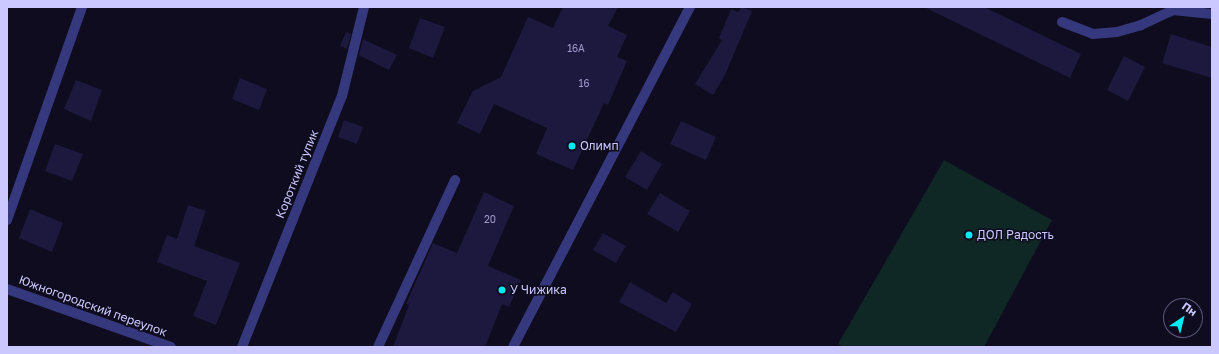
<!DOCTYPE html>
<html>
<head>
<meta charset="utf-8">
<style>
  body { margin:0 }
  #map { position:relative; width:1219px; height:354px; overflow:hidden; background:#0e0c1e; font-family:"Golos Text",sans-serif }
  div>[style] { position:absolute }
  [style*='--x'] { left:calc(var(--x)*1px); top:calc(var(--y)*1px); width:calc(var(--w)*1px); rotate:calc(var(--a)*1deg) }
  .green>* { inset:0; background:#0f2725 }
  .building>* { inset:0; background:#1d183e }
  .minor>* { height:10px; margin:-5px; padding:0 5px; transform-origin:5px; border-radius:5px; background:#36387d }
  .dots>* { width:11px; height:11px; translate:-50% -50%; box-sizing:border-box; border:2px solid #0e0c1e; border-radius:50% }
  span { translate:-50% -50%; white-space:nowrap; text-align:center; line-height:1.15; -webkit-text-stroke:3px #0e0c1e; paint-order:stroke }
  .number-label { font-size:10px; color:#a09ccf }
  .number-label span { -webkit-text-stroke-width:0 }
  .poi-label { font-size:12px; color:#cbc8ff }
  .left { translate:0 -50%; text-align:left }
  .street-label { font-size:12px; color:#cbc8ff }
  .frame { position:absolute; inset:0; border:8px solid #cbc8ff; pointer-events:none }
  .north { position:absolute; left:1163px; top:298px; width:40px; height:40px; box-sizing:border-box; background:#0e0c1e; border:1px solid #5a5778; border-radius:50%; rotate:35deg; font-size:11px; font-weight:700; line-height:16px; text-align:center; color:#cbc8ff }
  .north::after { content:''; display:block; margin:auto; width:14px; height:18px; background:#00ebf3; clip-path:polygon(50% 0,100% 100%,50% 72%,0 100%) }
</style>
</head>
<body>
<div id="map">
  <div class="green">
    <i style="clip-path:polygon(944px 160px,1052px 220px,984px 347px,844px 347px,838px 344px)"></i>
  </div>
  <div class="building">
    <i style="clip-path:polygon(563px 7px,618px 7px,608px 26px,627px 35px,617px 57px,627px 61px,608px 105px,604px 103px,573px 170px,536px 154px,547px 128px,494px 104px,480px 134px,457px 123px,473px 91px,501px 77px,528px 17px,553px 28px)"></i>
    <i style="clip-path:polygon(742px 7px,752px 11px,725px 75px,713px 95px,695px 84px,722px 40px,719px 38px,731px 9px,738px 12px)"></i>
    <i style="clip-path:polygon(924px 7px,984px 7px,1081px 54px,1070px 78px)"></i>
    <i style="clip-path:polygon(420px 18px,445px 27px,433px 58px,409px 48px)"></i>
    <i style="clip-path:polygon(346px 32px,351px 34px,347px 49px,340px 46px)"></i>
    <i style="clip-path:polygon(1171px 34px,1212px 47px,1212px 78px,1162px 63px)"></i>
    <i style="clip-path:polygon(363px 39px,397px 55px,389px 70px,359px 55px)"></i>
    <i style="clip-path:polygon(1124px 56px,1145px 67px,1128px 101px,1107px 90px)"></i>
    <i style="clip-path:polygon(240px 78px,267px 89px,259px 110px,232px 99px)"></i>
    <i style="clip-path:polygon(76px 80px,102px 90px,91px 121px,64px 109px)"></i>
    <i style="clip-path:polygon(344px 120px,363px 127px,357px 144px,338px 137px)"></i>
    <i style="clip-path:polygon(681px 121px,716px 137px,706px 160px,670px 144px)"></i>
    <i style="clip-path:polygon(55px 144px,83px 154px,72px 181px,45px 171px)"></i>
    <i style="clip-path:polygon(641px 151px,662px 164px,647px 190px,625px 177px)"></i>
    <i style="clip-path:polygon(484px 192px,514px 206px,488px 266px,521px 280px,509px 307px,502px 304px,485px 347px,393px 347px,409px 305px,406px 304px,433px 243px,457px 253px)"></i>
    <i style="clip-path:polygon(660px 193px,690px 211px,678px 232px,647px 214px)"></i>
    <i style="clip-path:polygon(188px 205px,206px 211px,194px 246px,240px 263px,216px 325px,193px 316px,207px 281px,157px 262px,167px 235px,177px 239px)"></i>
    <i style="clip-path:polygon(30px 209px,63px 223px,52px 252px,19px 238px)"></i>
    <i style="clip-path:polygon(603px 233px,626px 246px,616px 263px,593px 250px)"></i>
    <i style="clip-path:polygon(630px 282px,666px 303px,673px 292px,692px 304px,676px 332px,619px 302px)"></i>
  </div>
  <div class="minor">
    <i style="--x:1174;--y:7;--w:3;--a:108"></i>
    <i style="--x:1173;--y:10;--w:39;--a:6"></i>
    <i style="--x:1062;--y:22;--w:33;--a:21"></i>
    <i style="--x:1093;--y:34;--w:24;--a:-5"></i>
    <i style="--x:1117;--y:32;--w:25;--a:-16"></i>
    <i style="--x:1141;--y:25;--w:35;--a:-25"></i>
    <i style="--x:7;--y:220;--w:226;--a:-70.6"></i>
    <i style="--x:7;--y:289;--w:174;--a:19.5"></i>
    <i style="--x:242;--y:347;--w:270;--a:-68.3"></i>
    <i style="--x:342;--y:96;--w:92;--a:-76.1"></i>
    <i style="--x:378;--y:347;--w:184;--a:-65.2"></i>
    <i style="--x:513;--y:347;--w:383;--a:-62.5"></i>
  </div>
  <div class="dots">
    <i style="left:572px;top:146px;background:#00ebf3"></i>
    <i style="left:969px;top:235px;background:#00ebf3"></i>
    <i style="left:502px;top:290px;background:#00ebf3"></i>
  </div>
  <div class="number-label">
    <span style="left:576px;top:49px">16А</span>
    <span style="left:584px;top:84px">16</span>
    <span style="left:490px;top:220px">20</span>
  </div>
  <div class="poi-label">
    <span class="left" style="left:580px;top:146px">Олимп</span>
    <span class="left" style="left:977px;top:235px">ДОЛ Радость</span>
    <span class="left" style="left:510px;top:290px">У Чижика</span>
  </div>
  <div class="street-label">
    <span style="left:297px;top:174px;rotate:-68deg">Короткий тупик</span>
    <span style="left:93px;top:306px;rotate:20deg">Южногородский переулок</span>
  </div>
  <div class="frame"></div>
  <div class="north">Пн</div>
</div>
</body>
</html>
